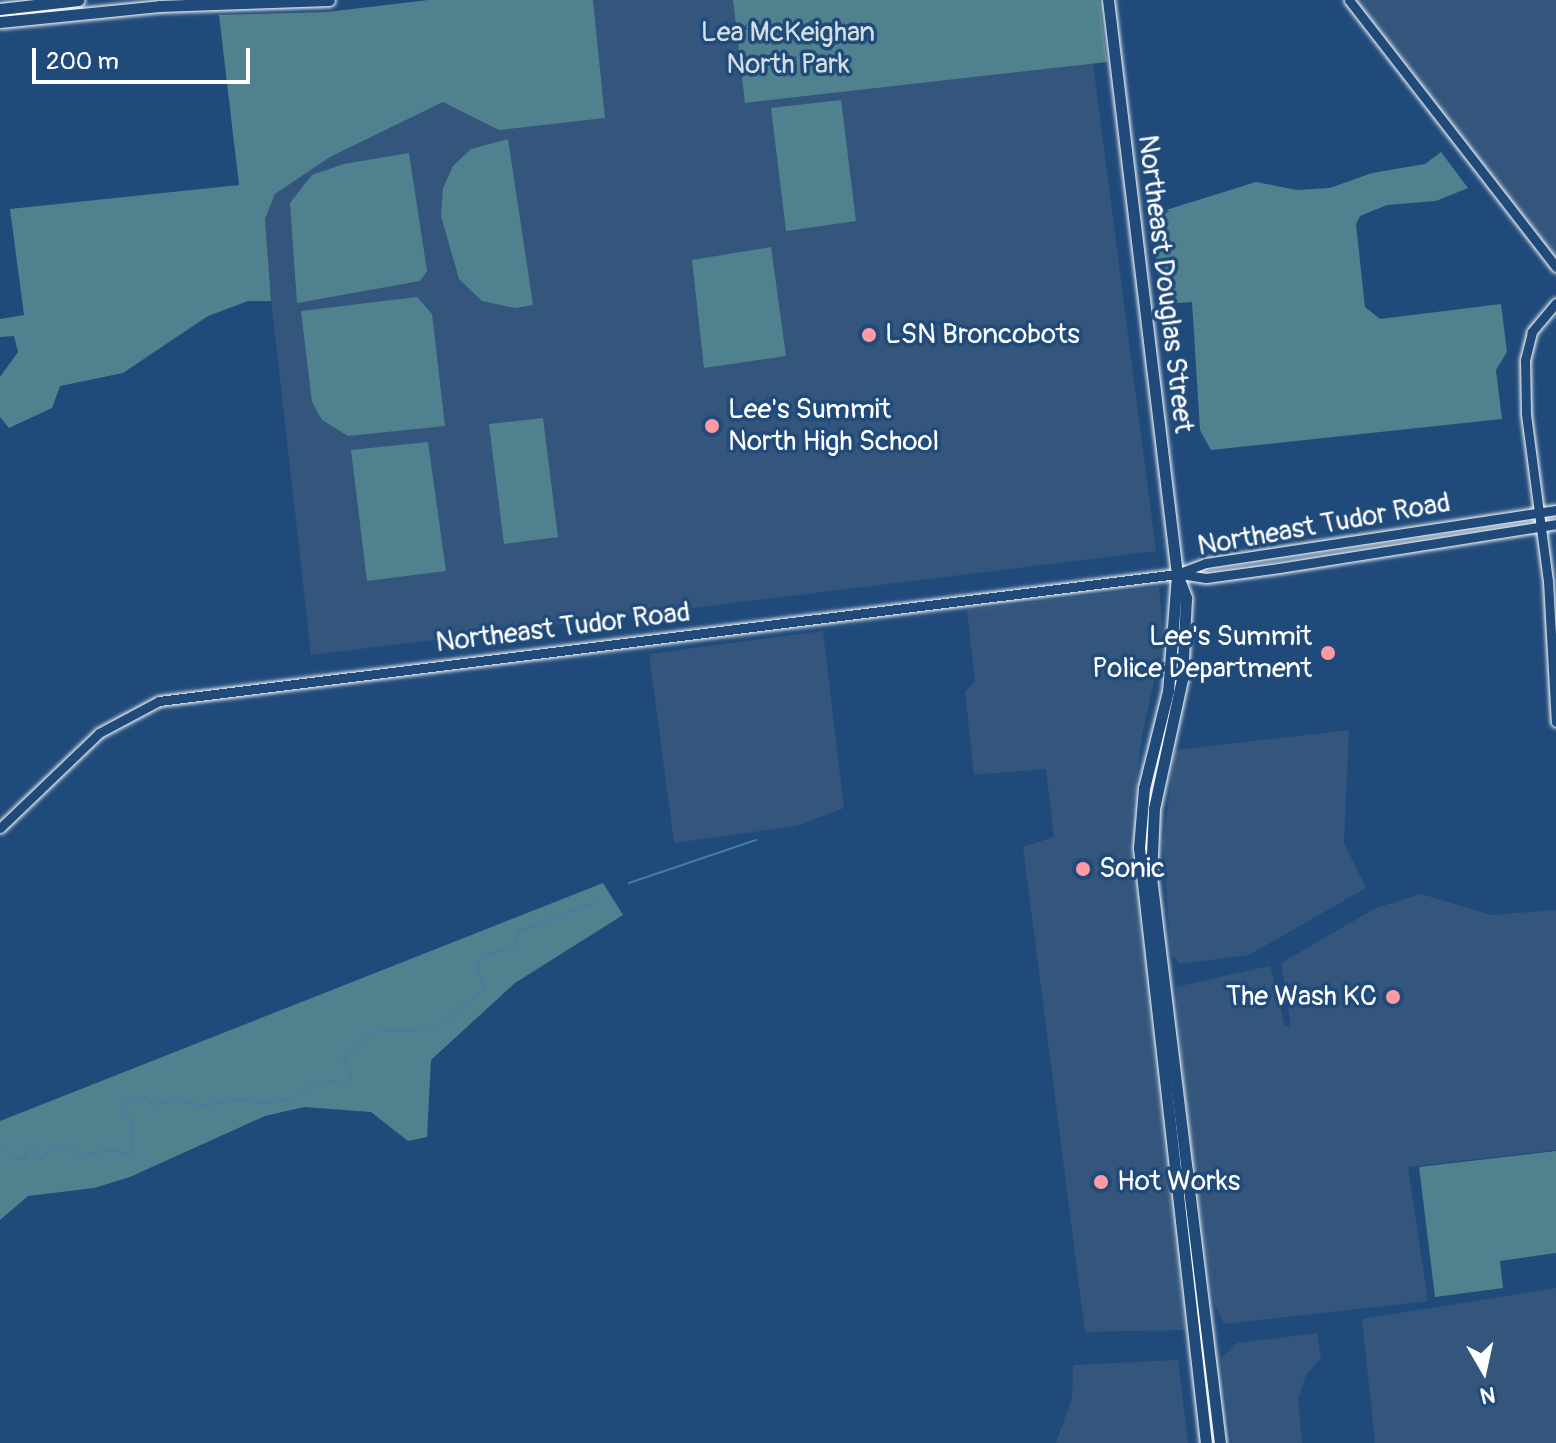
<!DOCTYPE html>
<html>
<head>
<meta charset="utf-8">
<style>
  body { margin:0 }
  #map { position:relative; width:1556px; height:1443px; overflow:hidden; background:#1f4a7a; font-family:Pangolin,sans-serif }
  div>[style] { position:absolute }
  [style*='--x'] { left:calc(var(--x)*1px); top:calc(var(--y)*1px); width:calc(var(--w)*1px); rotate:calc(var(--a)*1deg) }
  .built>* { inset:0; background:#34567d }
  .green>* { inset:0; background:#4f828e }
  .stream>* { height:2px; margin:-1px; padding:0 1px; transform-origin:1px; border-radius:1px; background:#467da1 }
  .roads { filter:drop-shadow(0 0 2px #fff) drop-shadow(0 0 2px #fff) }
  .minor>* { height:9px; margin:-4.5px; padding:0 4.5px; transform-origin:4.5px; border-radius:4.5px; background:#1f4a7a }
  .major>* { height:11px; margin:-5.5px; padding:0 5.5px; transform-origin:5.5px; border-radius:5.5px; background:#1f4a7a }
  .dots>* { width:22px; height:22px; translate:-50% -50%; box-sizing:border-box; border:4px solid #1f4a7a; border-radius:50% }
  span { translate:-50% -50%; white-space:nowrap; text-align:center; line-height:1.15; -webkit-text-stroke:7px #1f4a7a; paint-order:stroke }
  .park-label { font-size:28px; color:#d3e0e3 }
  .street-label { font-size:28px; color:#fff }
  .poi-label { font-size:28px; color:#fff }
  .left { translate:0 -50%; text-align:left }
  .right { translate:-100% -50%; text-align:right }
  .north { position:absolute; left:1444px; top:1331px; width:80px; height:80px; -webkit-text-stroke:6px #1f4a7a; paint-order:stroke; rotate:171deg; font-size:22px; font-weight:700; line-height:32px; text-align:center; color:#fff }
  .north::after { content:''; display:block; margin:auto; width:28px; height:36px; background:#fff; clip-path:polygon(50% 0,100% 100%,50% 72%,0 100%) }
  .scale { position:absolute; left:32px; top:48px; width:218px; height:36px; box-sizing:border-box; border:4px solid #fff; border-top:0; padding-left:10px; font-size:24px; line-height:28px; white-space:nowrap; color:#fff; -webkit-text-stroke:6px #1f4a7a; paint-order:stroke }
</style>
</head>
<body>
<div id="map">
  <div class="built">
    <i style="clip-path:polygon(593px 0,733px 0,746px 103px,1093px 63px,1156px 551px,311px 655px,269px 281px,265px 219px,275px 194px,330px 157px,443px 102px,499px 129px,605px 118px)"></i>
    <i style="clip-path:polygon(1349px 0,1556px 0,1556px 267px)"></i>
    <i style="clip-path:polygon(1159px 587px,1164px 638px,1142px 735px,1129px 841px,1185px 1330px,1085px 1332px,1023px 847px,1054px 837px,1046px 769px,974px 775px,965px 691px,975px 682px,967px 610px)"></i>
    <i style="clip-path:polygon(823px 631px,844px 808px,797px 826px,674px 843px,649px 654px)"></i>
    <i style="clip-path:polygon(1349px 730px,1344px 843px,1366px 888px,1249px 955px,1180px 964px,1171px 954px,1163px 845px,1175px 750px)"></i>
    <i style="clip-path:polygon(1421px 894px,1491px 915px,1556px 910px,1556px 1150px,1408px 1167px,1428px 1301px,1224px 1324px,1214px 1303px,1187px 1118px,1176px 987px,1270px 966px,1285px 1027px,1291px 1027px,1281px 963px,1376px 908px)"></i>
    <i style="clip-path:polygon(1556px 1288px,1556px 1443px,1375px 1443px,1362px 1319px)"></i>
    <i style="clip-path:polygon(1317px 1333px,1321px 1358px,1306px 1375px,1298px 1399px,1302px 1443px,1232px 1443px,1221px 1358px,1237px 1343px)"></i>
    <i style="clip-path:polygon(1178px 1360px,1188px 1443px,1056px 1443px,1072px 1398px,1073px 1365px)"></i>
  </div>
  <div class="green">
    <i style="clip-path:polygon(428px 0,593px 0,605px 118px,499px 130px,443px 102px,330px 157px,275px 194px,265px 219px,271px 301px,248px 301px,208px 316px,123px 373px,60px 386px,52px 408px,9px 428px,0 417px,0 377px,18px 352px,14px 336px,0 337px,0 319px,24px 315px,10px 209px,239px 185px,219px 15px,327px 12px)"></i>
    <i style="clip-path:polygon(733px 0,1099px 0,1107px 62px,745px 103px)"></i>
    <i style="clip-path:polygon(841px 100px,856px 221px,786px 231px,771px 108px)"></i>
    <i style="clip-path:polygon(508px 139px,533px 305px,515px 308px,482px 301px,459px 279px,441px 216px,443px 188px,453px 166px,471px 149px)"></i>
    <i style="clip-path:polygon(1441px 152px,1468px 188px,1436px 201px,1387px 205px,1360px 216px,1356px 224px,1365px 307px,1380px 319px,1501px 304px,1507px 352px,1496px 370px,1502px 419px,1211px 450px,1200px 430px,1192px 302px,1162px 304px,1150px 215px,1256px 182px,1297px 190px,1330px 188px,1372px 173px,1425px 164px)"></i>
    <i style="clip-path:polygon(409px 153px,427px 271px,420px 281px,297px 303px,290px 203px,312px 175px,344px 164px)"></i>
    <i style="clip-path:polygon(771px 247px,786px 356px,704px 368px,692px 260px)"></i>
    <i style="clip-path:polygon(417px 297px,432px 314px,445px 426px,348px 436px,322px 420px,312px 402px,301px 311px)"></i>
    <i style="clip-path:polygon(543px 418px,558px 537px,504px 544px,489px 424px)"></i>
    <i style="clip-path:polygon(428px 442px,446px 571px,367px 581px,351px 450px)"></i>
    <i style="clip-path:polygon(603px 883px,623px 915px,515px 983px,431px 1060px,427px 1137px,408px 1141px,371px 1112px,304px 1107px,265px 1116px,130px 1177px,94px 1188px,28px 1196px,0 1220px,0 1121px)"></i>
    <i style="clip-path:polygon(1556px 1151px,1556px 1253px,1500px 1261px,1503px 1288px,1435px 1297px,1419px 1167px)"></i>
  </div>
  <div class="stream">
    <i style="--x:629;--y:883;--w:134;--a:-18.7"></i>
    <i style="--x:0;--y:1145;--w:27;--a:34"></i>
    <i style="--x:22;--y:1160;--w:20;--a:-60"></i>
    <i style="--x:32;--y:1143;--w:19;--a:58"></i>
    <i style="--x:42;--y:1159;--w:17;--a:-45"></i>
    <i style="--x:54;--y:1147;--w:12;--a:-9"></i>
    <i style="--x:66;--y:1145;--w:20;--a:33"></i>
    <i style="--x:83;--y:1156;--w:28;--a:-13"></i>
    <i style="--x:110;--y:1150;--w:23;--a:13"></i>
    <i style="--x:132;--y:1155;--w:34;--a:-88"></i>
    <i style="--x:133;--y:1121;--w:14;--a:-146"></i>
    <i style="--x:121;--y:1113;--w:17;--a:-73"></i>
    <i style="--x:126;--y:1097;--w:12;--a:20"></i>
    <i style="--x:137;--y:1101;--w:9;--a:-27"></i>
    <i style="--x:145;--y:1097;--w:12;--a:42"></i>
    <i style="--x:154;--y:1105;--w:24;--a:-12"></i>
    <i style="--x:177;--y:1100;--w:26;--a:13"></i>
    <i style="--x:202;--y:1106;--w:34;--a:-12"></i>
    <i style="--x:235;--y:1099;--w:29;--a:10"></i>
    <i style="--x:264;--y:1104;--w:28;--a:-10"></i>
    <i style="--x:292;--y:1099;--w:30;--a:-33"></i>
    <i style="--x:317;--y:1083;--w:17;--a:-7"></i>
    <i style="--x:334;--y:1081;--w:11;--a:38"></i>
    <i style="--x:343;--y:1088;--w:13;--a:-45"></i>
    <i style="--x:352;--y:1079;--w:21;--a:-115"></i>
    <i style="--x:343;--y:1060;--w:40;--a:-44"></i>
    <i style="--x:372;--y:1032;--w:62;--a:-2.8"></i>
    <i style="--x:434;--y:1029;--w:63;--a:-38"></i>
    <i style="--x:484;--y:990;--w:27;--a:-105"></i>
    <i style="--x:477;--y:964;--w:7;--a:-56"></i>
    <i style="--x:481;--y:958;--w:37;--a:-22"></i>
    <i style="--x:515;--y:944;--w:14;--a:-73"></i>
    <i style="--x:519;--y:931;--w:85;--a:-20.6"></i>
  </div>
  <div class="roads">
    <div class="minor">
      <i style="--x:1349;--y:0;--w:338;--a:52.2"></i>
      <i style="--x:1556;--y:303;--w:38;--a:130"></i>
      <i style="--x:1532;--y:332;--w:29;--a:104"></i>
      <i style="--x:1525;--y:360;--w:54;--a:88.9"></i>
      <i style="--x:1526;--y:414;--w:168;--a:82.5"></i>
      <i style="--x:1548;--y:581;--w:141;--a:86.8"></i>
      <i style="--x:1180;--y:574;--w:26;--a:9"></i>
      <i style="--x:1206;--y:578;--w:74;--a:-7.8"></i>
      <i style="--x:1279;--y:568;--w:280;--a:-9"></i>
      <i style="--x:0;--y:828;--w:137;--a:-43.8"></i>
      <i style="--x:99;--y:733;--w:68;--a:-28.1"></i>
      <i style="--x:159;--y:701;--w:1026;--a:-7.11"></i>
      <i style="--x:1177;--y:574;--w:31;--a:-21"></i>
      <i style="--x:1206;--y:563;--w:354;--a:-8.6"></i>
    </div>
    <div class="major">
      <i style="--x:1108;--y:0;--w:578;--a:83.15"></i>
      <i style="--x:1177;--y:574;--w:26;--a:69"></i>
      <i style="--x:1186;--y:598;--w:81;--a:92.8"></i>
      <i style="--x:1182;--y:679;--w:133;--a:102.2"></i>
      <i style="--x:1154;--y:809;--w:68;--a:92.5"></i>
      <i style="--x:1151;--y:877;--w:570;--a:83.05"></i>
      <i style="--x:0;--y:9;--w:79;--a:-6.6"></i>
      <i style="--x:0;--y:22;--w:160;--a:-5.7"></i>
      <i style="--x:159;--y:6;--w:170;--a:-2"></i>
      <i style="--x:1177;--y:575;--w:116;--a:94.4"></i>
      <i style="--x:1168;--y:691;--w:100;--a:103.9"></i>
      <i style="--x:1144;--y:788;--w:60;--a:94.8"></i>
      <i style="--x:1139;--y:848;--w:599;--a:83.58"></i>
    </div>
  </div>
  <div class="dots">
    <i style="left:869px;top:335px;background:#ff9aa2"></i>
    <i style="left:712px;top:426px;background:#ff9aa2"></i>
    <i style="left:1328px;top:653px;background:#ff9aa2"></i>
    <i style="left:1083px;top:869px;background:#ff9aa2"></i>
    <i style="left:1393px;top:997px;background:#ff9aa2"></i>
    <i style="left:1101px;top:1182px;background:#ff9aa2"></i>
  </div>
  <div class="park-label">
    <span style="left:788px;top:49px">Lea McKeighan<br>North Park</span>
  </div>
  <div class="street-label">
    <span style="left:1165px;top:284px;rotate:83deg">Northeast Douglas Street</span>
    <span style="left:1324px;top:525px;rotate:-10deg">Northeast Tudor Road</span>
    <span style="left:563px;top:628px;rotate:-7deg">Northeast Tudor Road</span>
  </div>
  <div class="poi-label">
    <span class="left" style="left:885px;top:335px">LSN Broncobots</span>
    <span class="left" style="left:728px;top:426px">Lee's Summit<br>North High School</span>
    <span class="right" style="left:1312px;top:653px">Lee's Summit<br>Police Department</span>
    <span class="left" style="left:1099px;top:869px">Sonic</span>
    <span class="right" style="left:1377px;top:997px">The Wash KC</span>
    <span class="left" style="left:1117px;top:1182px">Hot Works</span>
  </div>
  <div class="north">N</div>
  <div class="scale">200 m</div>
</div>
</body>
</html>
